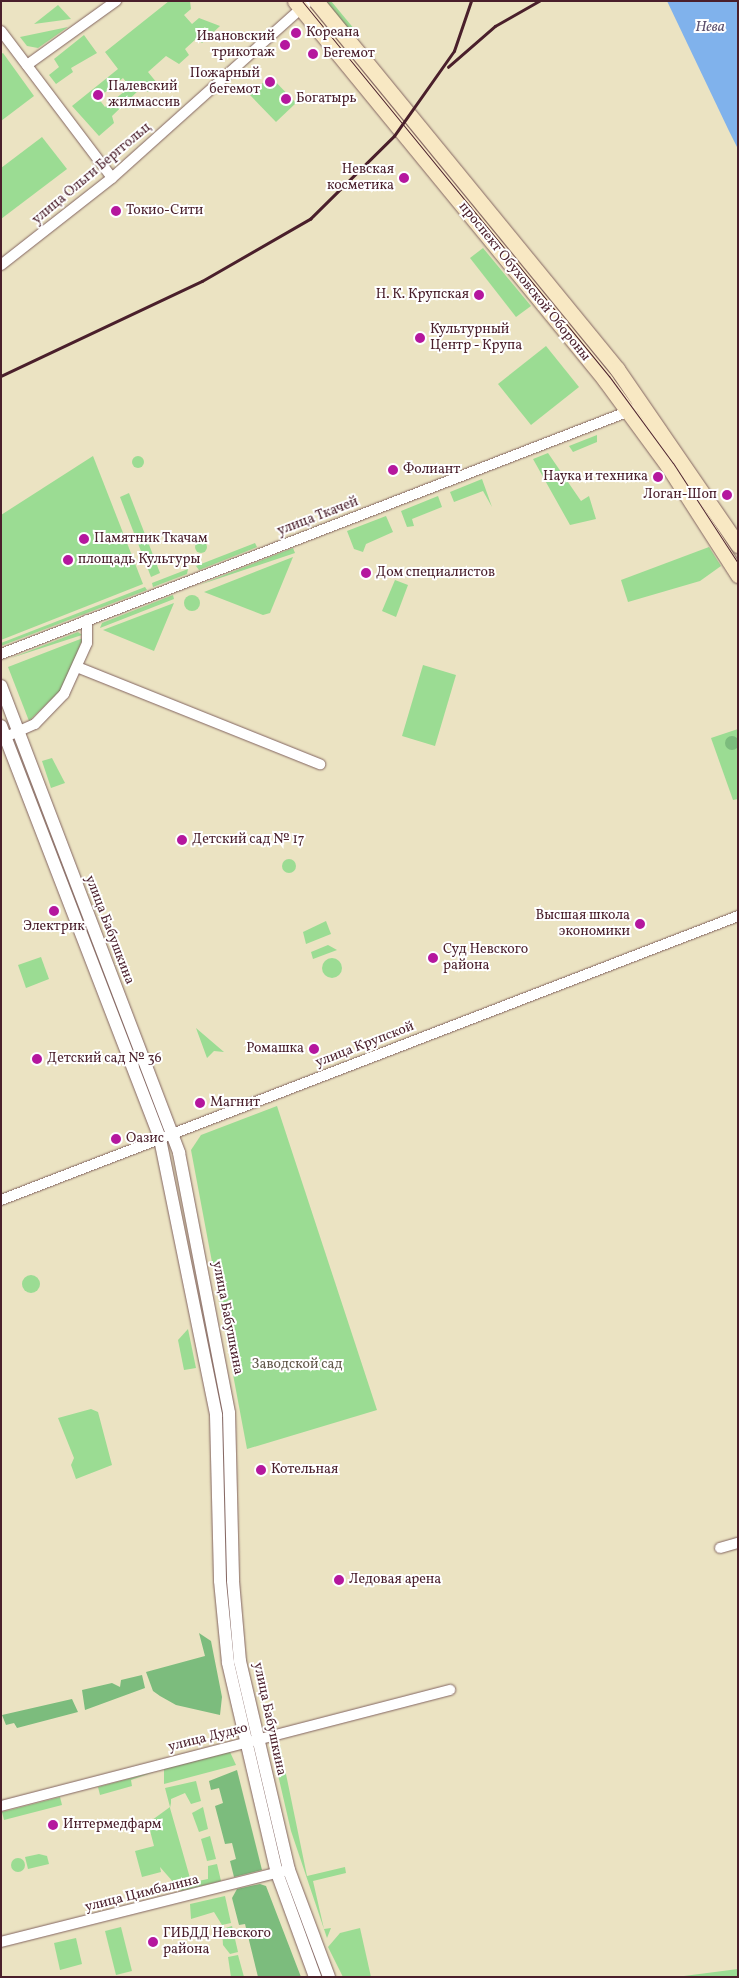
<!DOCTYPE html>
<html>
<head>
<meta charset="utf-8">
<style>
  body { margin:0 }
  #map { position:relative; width:739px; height:1978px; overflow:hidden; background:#ebe3c2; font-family:Vollkorn,serif }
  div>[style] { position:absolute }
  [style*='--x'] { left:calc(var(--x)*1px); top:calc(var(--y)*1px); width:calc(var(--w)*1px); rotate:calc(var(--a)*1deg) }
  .green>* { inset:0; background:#9bdc93 }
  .round { border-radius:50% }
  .forest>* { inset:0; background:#7cbc7d }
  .water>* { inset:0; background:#80b2ec }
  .roads { filter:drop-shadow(0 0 1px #826460) drop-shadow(0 0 1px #826460) }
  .minor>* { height:10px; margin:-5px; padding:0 5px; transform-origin:5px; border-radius:5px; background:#fff }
  .tertiary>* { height:12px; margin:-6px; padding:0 6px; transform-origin:6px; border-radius:6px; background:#fff }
  .secondary>* { height:15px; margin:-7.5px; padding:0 7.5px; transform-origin:7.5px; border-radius:7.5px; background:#f8e8c3 }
  .tram>* { height:1px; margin:-0.5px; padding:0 0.5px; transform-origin:0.5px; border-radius:0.5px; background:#4a1f2b }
  .rail>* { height:2.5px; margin:-1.25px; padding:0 1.25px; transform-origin:1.25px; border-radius:1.25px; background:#4a1f2b }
  .dots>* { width:14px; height:14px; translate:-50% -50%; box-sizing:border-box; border:2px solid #fff; border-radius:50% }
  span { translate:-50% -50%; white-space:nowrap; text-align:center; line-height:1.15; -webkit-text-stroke:4px #fff; paint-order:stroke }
  .poi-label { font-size:14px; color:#4a1f2b }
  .left { translate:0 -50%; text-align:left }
  .right { translate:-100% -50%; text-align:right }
  .street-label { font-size:14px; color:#4a1f2b }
  .park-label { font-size:14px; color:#62584a }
  .water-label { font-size:15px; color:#5d526f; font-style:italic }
  .frame { position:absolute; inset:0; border:2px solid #4a1f2b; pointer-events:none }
</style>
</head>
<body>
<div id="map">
  <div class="green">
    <i style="clip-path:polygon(evenodd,169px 1px,190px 1px,191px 9px,184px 15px,192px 24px,199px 18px,220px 26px,202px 43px,197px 38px,185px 49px,189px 55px,179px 64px,166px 56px,148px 72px,157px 83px,148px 92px,142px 87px,112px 116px,114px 123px,99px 136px,72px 106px,118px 69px,105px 52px,169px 1px,123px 78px,130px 87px,105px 107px,98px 98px,123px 78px)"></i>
    <i style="clip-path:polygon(325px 1px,331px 1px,355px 30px,351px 33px)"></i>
    <i style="clip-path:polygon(58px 5px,71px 19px,34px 24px)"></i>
    <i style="clip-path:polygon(68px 27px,38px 48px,27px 46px,20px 37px)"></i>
    <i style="clip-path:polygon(84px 35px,97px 53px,71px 68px,73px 72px,56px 84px,49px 75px,59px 67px,54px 59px)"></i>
    <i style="clip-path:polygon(3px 53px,34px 96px,1px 121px,1px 54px)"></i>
    <i style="clip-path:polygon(270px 76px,296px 103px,276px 122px,250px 95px)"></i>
    <i style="clip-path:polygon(42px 137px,67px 169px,1px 219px,1px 168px)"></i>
    <i style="clip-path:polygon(483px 248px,531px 306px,516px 317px,470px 258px)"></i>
    <i style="clip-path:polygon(546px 346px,579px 387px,531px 425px,498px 384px)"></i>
    <i style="clip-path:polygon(597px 435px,597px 442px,573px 452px,569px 446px)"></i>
    <i style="clip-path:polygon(548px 453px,581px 501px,589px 496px,596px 519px,570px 525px,533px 459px)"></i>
    <i class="round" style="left:132px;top:456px;width:12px;height:12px"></i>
    <i style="clip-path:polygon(93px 456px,143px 584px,1px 640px,1px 515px)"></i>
    <i style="clip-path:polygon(482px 479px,492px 507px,483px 491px,454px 502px,450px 492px)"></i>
    <i style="clip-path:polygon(129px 493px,160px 573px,151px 577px,120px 497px)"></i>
    <i style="clip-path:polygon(438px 496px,442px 507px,412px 519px,414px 526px,407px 527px,401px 511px)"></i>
    <i style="clip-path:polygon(386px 516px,393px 532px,366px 544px,363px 552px,354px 549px,347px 531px)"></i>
    <i class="round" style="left:195px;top:541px;width:12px;height:12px"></i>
    <i style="clip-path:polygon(255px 543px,257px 547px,199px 570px,196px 566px)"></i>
    <i style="clip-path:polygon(709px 547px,721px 566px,700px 581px,628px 602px,621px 580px)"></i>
    <i style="clip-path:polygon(293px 548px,295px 553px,199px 585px)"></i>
    <i style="clip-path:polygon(293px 557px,270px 613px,263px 615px,204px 592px)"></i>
    <i style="clip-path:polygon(188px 569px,187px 574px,153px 587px,152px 583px)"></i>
    <i style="clip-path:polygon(395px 580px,408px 585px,396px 617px,382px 611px)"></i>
    <i style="clip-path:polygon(145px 587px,147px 590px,1px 646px,1px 643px)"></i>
    <i class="round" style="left:184px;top:595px;width:16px;height:16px"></i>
    <i style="clip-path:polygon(173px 595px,174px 599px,100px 628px,102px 623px)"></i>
    <i style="clip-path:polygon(174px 603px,154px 651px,103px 630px)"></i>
    <i style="clip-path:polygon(78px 632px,82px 635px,11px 658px)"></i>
    <i style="clip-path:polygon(83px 638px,63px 688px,29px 721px,8px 667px)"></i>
    <i style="clip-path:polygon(423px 665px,456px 675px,435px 746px,402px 736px)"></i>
    <i style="clip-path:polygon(738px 729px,738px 799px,733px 800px,711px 738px)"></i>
    <i style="clip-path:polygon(52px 758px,65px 783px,51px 788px,42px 761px)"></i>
    <i class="round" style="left:282px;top:859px;width:14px;height:14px"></i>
    <i style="clip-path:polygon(326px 921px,331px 934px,306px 944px,303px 932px)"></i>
    <i style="clip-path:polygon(328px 945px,337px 950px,313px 959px,311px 952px)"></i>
    <i style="clip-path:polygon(41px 957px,49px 979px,26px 988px,18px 965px)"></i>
    <i class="round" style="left:322px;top:958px;width:20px;height:20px"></i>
    <i style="clip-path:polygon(196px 1028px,224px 1052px,214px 1051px,207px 1058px)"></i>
    <i style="clip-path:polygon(277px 1106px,377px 1410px,247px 1449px,191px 1150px,201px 1135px)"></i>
    <i class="round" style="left:22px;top:1275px;width:18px;height:18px"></i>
    <i style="clip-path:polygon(188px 1329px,196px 1368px,184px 1370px,178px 1340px)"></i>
    <i style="clip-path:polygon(91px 1409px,98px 1412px,112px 1465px,76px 1479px,71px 1465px,74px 1458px,58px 1418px)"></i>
    <i style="clip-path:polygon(280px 1745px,307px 1876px,345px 1867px,346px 1873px,313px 1881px,324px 1929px,331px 1928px,327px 1938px,291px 1831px,272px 1749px)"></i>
    <i style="clip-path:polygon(230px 1752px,236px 1765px,164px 1784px,164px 1769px)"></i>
    <i style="clip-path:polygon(154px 1772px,131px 1780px,132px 1786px,100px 1795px,98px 1787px)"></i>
    <i style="clip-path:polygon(196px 1781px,201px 1801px,191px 1804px,185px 1793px,171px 1799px,171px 1803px,170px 1808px,190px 1878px,193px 1882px,208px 1879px,208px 1866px,217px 1864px,221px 1881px,181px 1891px,160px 1867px,161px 1872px,142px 1877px,135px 1851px,154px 1846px,148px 1823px,170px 1807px,165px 1788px)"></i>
    <i style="clip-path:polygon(60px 1797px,62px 1805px,4px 1820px,2px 1812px)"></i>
    <i style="clip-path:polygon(203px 1807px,208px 1829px,199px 1832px,192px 1813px)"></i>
    <i style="clip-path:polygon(210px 1836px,216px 1859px,207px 1861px,201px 1839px)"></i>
    <i style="clip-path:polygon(39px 1854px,47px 1856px,49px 1864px,28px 1869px,25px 1857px)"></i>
    <i class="round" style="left:11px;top:1858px;width:14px;height:14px"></i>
    <i style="clip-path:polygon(225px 1896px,231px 1923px,222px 1925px,214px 1912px,191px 1919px,190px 1904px)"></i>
    <i style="clip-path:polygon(232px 1926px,238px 1952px,230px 1954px,223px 1945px,222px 1929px)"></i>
    <i style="clip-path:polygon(121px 1927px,132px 1971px,116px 1975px,105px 1931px)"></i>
    <i style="clip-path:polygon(360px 1928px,371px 1977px,343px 1977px,328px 1947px,340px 1933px)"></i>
    <i style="clip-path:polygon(76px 1938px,82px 1964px,60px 1970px,54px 1943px)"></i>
    <i style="clip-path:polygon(238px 1955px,244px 1977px,231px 1977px,228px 1957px)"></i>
    <i style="clip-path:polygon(738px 1969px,738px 1977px,680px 1977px,684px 1976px)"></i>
  </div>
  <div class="forest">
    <i class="round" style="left:725px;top:736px;width:14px;height:14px"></i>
    <i style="clip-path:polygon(199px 1633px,211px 1641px,222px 1697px,220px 1715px,176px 1705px,160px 1696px,153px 1691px,146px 1672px,205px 1656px)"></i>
    <i style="clip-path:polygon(142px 1675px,145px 1688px,85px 1710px,82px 1690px,112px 1683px,120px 1687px,121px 1680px)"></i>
    <i style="clip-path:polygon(72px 1699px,78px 1712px,17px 1728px,14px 1723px,6px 1725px,2px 1715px)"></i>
    <i style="clip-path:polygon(237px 1770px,262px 1870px,234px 1877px,230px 1861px,236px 1859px,232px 1843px,225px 1844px,215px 1806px,223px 1803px,219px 1788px,211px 1790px,209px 1781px)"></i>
    <i style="clip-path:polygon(260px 1884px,266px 1886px,301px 1977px,258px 1977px,245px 1924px,239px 1925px,232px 1898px,237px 1889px)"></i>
  </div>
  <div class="water">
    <i style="clip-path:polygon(667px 1px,738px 1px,738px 149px,729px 131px)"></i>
  </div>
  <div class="roads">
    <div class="minor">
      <i style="--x:1;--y:31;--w:184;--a:52.9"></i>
      <i style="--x:27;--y:65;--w:110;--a:-35.7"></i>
      <i style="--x:1;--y:265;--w:141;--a:-38.1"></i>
      <i style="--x:112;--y:178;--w:261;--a:-41.9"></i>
      <i style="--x:1;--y:654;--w:677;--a:-21.14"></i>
      <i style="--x:77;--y:667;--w:262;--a:21.8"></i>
      <i style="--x:1;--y:739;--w:37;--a:-24"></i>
      <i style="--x:35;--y:724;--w:42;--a:-46"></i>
      <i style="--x:64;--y:694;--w:56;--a:-65.7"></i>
      <i style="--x:87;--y:643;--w:23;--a:-90"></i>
      <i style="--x:1;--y:1200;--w:790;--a:-21.07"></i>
      <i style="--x:720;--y:1548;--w:19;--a:-16"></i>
      <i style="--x:1;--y:1806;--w:464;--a:-14.5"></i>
      <i style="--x:1;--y:1942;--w:292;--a:-14.1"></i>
    </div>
    <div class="tertiary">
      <i style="--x:1;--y:686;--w:500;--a:69.1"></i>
      <i style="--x:179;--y:1153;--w:265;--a:79.1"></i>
      <i style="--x:229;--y:1413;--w:168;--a:88.6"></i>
      <i style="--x:233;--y:1581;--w:80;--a:85"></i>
      <i style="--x:240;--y:1661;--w:215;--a:76.8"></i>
      <i style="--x:289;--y:1870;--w:114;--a:69.5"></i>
      <i style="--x:1;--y:726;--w:443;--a:68.9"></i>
      <i style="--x:160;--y:1139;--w:282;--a:78.5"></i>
      <i style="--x:216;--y:1415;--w:166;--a:88.6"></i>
      <i style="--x:220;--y:1581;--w:82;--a:84.4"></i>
      <i style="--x:228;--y:1663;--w:216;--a:76.9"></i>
      <i style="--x:277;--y:1873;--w:111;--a:69.9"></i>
    </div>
    <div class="secondary">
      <i style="--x:295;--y:1;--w:490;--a:50.7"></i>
      <i style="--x:605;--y:380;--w:107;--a:53.8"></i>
      <i style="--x:668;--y:466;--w:130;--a:57.3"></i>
      <i style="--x:316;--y:1;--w:475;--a:50.7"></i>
      <i style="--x:617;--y:369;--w:214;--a:55.5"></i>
    </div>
  </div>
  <div class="tram">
    <i style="--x:302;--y:1;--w:485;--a:50.7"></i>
    <i style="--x:609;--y:376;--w:108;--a:53.7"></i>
    <i style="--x:673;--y:463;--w:119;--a:57"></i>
  </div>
  <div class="rail">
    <i style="--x:448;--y:67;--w:62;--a:-41.1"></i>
    <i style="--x:495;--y:26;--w:51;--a:-29.6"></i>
    <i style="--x:1;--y:376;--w:222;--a:-25.3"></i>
    <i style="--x:202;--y:281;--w:125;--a:-29.9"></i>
    <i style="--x:310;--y:219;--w:118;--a:-44.7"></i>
    <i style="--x:394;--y:136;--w:104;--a:-54.8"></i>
    <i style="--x:454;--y:51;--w:53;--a:-71.2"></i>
  </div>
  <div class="dots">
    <i style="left:296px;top:33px;background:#b5179e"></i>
    <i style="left:285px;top:45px;background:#b5179e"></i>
    <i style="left:313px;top:54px;background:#b5179e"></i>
    <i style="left:270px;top:82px;background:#b5179e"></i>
    <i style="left:98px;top:95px;background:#b5179e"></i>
    <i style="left:286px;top:99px;background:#b5179e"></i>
    <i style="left:404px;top:178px;background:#b5179e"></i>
    <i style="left:116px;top:211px;background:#b5179e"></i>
    <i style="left:479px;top:295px;background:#b5179e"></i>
    <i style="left:420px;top:338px;background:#b5179e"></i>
    <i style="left:393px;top:470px;background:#b5179e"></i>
    <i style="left:658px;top:477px;background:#b5179e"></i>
    <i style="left:727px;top:495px;background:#b5179e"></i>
    <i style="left:84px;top:539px;background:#b5179e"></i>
    <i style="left:68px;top:560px;background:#b5179e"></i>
    <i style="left:366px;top:573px;background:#b5179e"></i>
    <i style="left:182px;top:840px;background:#b5179e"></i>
    <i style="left:54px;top:911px;background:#b5179e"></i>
    <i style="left:640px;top:924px;background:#b5179e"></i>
    <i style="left:433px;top:958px;background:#b5179e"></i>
    <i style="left:314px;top:1049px;background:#b5179e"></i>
    <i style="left:37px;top:1059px;background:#b5179e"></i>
    <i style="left:200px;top:1103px;background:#b5179e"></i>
    <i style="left:116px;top:1139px;background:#b5179e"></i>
    <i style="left:261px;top:1470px;background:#b5179e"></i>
    <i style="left:339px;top:1580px;background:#b5179e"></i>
    <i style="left:53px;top:1825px;background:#b5179e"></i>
    <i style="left:153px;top:1942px;background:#b5179e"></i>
  </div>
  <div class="poi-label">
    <span class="left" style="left:306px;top:33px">Кореана</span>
    <span class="right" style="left:275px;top:45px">Ивановский<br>трикотаж</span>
    <span class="left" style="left:323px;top:54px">Бегемот</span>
    <span class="right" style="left:260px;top:82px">Пожарный<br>бегемот</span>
    <span class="left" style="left:108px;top:95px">Палевский<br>жилмассив</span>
    <span class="left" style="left:296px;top:99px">Богатырь</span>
    <span class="right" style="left:394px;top:178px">Невская<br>косметика</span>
    <span class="left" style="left:126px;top:211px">Токио-Сити</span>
    <span class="right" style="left:469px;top:295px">Н. К. Крупская</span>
    <span class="left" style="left:430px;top:338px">Культурный<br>Центр - Крупа</span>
    <span class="left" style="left:403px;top:470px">Фолиант</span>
    <span class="right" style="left:648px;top:477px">Наука и техника</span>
    <span class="right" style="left:717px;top:495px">Логан-Шоп</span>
    <span class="left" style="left:94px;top:539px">Памятник Ткачам</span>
    <span class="left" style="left:78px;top:560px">площадь Культуры</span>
    <span class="left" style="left:376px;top:573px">Дом специалистов</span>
    <span class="left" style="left:192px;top:840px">Детский сад № 17</span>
    <span class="right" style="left:630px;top:924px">Высшая школа<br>экономики</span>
    <span style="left:54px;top:927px">Электрик</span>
    <span class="left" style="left:443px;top:958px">Суд Невского<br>района</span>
    <span class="right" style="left:304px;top:1049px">Ромашка</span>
    <span class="left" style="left:47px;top:1059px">Детский сад № 36</span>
    <span class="left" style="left:210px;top:1103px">Магнит</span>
    <span class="left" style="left:126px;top:1139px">Оазис</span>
    <span class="left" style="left:271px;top:1470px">Котельная</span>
    <span class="left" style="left:349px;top:1580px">Ледовая арена</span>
    <span class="left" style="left:63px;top:1825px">Интермедфарм</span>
    <span class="left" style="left:163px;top:1942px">ГИБДД Невского<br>района</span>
  </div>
  <div class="street-label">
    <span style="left:92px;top:174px;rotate:-40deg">улица Ольги Берггольц</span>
    <span style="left:524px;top:282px;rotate:51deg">проспект Обуховской Обороны</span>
    <span style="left:318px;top:517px;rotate:-21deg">улица Ткачей</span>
    <span style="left:109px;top:930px;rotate:69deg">улица Бабушкина</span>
    <span style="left:365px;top:1045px;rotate:-21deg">улица Крупской</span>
    <span style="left:227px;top:1318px;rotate:79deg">улица Бабушкина</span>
    <span style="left:269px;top:1719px;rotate:78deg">улица Бабушкина</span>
    <span style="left:208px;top:1738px;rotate:-14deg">улица Дудко</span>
    <span style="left:142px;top:1894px;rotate:-14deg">улица Цимбалина</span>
  </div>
  <div class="park-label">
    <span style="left:297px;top:1365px">Заводской сад</span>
  </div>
  <div class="water-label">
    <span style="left:710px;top:28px">Нева</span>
  </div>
  <div class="frame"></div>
</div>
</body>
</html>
